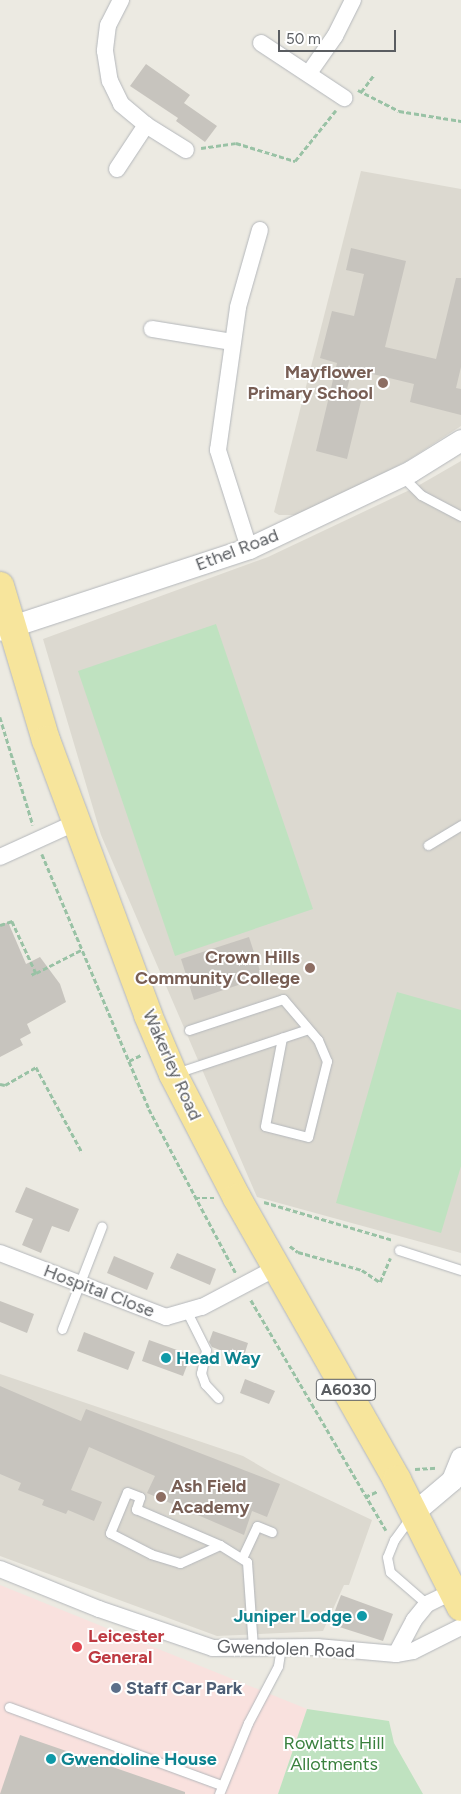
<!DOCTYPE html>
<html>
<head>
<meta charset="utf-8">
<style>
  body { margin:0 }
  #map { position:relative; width:461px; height:1794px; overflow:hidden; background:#eceae2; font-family:Figtree,sans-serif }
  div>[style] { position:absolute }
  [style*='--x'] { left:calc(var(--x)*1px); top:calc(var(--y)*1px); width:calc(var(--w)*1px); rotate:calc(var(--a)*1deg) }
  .education>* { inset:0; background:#dcd9d0 }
  .medical>* { inset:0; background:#f9e1de }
  .green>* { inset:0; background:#bfe2c0 }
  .building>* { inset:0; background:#c7c4be }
  .path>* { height:2.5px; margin-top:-1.25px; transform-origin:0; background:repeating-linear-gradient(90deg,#99c2a5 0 5px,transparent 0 7.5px) }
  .roads { filter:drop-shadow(0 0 1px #b4b7bb) drop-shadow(0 0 1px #b4b7bb) }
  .service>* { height:9px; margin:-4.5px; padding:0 4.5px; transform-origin:4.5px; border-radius:4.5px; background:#fff }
  .minor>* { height:16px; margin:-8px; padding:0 8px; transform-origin:8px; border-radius:8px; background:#fff }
  .tertiary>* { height:21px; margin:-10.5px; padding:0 10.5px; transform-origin:10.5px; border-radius:10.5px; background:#fff }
  .trunk>* { height:28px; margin:-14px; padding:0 14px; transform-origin:14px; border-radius:14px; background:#f7e59c }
  .dots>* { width:14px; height:14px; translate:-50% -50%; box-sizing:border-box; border:2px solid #fff; border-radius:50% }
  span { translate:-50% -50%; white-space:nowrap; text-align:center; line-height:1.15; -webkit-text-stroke:4px #fff; paint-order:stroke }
  .shield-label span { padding:1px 4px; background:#fff; border:1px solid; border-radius:4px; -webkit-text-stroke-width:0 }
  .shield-label { font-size:16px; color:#5a5d61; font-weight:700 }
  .education-label { font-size:18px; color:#785e54; font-weight:700 }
  .right { translate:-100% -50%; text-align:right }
  .left { translate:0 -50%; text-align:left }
  .street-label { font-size:18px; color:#5a5d61 }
  .culture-label { font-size:18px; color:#0d838f; font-weight:700 }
  .health-label { font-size:18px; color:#be3a42; font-weight:700 }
  .service-label { font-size:18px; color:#4e5e75; font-weight:700 }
  .park-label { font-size:18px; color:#3a813e }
  .scale { position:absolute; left:278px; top:30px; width:118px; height:22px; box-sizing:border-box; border:2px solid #5a5d61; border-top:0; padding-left:6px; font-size:15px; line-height:18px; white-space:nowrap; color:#5a5d61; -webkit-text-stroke:4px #fff; paint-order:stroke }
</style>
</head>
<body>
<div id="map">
  <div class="education">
    <i style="clip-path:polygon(361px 171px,461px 189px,461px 426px,407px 461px,313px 509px,296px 515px,279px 515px,274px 512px)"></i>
    <i style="clip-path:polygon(461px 461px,461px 1253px,257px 1197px,101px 835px,43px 639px,268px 557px,416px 487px)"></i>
    <i style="clip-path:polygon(0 1374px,243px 1456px,272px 1473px,372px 1520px,349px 1585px,344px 1585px,323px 1631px,217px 1636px,0 1556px)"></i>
  </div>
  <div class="medical">
    <i style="clip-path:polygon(0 1585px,307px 1709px,278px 1794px,0 1794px)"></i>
  </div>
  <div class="green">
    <i style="clip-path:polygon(216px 624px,313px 909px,175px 956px,78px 671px)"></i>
    <i style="clip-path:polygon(397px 992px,461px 1010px,461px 1166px,441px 1233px,336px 1203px)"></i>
    <i style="clip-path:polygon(307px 1709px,389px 1721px,394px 1743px,423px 1794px,278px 1794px)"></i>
  </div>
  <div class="building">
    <i style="clip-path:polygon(146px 64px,190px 95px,184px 103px,217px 126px,205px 142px,176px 121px,178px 118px,130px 86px)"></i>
    <i style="clip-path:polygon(351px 248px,406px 261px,385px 347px,436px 359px,456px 278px,461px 278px,461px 367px,456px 388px,461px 389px,461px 415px,410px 402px,414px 384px,352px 369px,346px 393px,362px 397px,347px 459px,316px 451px,337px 363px,320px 358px,332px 311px,354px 316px,364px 274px,346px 270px)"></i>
    <i style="clip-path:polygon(8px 922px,26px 964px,40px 957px,60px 984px,66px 1002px,27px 1024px,31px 1033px,20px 1039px,23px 1045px,0 1057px,0 926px)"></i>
    <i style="clip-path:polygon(249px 937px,262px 977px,194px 1000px,181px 959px)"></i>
    <i style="clip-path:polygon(26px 1187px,79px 1209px,69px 1232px,52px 1226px,41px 1253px,22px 1245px,33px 1219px,15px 1212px)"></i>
    <i style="clip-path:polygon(177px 1253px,216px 1269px,210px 1285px,170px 1268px)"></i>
    <i style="clip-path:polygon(114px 1256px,154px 1273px,147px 1290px,107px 1273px)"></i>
    <i style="clip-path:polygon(0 1301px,34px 1314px,27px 1333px,0 1322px)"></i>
    <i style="clip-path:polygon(213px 1331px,248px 1343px,243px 1359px,212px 1347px,209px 1342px)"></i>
    <i style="clip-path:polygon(84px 1332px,135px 1352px,128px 1370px,77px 1351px)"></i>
    <i style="clip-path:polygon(149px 1340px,191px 1355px,183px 1376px,142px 1361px)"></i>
    <i style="clip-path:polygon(245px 1379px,275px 1391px,269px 1404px,240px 1393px)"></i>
    <i style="clip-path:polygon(0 1386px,81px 1421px,86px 1409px,280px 1484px,267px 1517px,252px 1511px,244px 1535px,147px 1493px,155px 1476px,89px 1447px,71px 1490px,102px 1502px,94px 1521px,68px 1510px,66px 1514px,42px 1505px,44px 1500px,18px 1490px,21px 1483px,0 1474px)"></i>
    <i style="clip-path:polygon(341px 1595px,393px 1614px,383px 1641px,330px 1624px)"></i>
    <i style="clip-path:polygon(20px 1735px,185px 1792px,185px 1794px,0 1794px)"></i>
  </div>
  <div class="path">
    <i style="--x:358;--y:90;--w:46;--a:27.1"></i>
    <i style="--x:399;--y:111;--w:63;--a:9.2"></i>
    <i style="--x:361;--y:92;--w:21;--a:-53"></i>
    <i style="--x:201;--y:148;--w:35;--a:-8"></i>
    <i style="--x:236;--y:143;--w:62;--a:17"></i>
    <i style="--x:295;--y:161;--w:65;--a:-51.2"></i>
    <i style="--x:0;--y:717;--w:113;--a:73"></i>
    <i style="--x:42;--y:854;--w:277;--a:67.2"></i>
    <i style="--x:149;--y:1109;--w:186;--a:62.1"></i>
    <i style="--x:0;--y:925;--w:13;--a:-18"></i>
    <i style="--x:12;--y:921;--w:57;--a:65.2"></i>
    <i style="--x:36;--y:973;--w:7;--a:153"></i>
    <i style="--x:36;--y:973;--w:51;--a:-27.1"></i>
    <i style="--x:129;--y:1061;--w:13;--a:-27"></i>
    <i style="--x:0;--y:1084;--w:5;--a:11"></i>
    <i style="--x:5;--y:1085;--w:36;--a:-30"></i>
    <i style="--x:36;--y:1067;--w:97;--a:61.6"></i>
    <i style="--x:195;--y:1198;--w:19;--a:0"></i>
    <i style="--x:264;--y:1202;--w:134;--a:16.4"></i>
    <i style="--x:290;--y:1246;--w:10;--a:37"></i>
    <i style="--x:298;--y:1252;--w:66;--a:15.7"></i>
    <i style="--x:362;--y:1270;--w:22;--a:34"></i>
    <i style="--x:380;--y:1282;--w:26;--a:-67"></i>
    <i style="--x:251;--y:1300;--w:267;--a:59.6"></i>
    <i style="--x:415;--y:1469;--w:22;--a:-3"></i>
    <i style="--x:365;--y:1497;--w:14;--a:-25"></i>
  </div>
  <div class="roads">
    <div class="service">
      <i style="--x:402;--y:476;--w:27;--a:45"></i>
      <i style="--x:421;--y:495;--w:45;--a:27.7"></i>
      <i style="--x:428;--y:845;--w:39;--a:-31"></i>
      <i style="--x:189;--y:1030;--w:99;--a:-18.3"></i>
      <i style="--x:283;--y:999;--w:54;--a:49.5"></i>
      <i style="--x:318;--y:1040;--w:23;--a:67"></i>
      <i style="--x:327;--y:1061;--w:78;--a:104"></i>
      <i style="--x:308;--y:1137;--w:44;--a:-165.7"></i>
      <i style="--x:265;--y:1126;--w:90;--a:-79.1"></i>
      <i style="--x:176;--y:1073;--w:139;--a:-18.4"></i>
      <i style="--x:399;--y:1250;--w:65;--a:17.9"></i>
      <i style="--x:188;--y:1314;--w:40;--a:63.4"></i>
      <i style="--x:206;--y:1350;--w:24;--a:102"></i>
      <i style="--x:201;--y:1373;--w:12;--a:70"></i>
      <i style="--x:205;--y:1384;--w:19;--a:47"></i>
      <i style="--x:62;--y:1329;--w:110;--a:-68.8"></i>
      <i style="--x:410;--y:1518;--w:27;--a:126"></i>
      <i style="--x:394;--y:1540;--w:18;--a:112"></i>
      <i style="--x:387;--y:1557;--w:15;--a:79"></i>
      <i style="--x:390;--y:1572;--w:49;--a:40.9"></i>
      <i style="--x:220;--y:1545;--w:44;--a:155.8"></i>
      <i style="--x:180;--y:1563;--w:30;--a:-163"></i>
      <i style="--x:151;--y:1554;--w:46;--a:-152.9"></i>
      <i style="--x:110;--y:1533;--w:44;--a:-67.5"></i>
      <i style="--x:127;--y:1492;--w:14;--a:21"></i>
      <i style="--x:140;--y:1497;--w:13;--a:108"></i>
      <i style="--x:136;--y:1509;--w:91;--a:23.2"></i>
      <i style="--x:220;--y:1545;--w:32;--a:32"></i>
      <i style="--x:247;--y:1562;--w:86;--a:86"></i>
      <i style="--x:242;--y:1558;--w:35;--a:-65"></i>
      <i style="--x:257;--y:1526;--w:16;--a:22"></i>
      <i style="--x:9;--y:1707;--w:226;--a:20.2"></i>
      <i style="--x:219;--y:1794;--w:77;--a:-67.8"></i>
      <i style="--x:248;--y:1723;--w:64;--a:-62.2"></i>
      <i style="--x:278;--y:1666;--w:18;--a:-81"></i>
    </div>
    <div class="minor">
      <i style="--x:121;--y:0;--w:28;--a:117"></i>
      <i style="--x:108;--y:25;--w:26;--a:97"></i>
      <i style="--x:105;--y:51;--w:30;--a:81"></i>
      <i style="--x:110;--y:81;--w:25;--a:64"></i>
      <i style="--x:121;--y:104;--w:33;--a:40"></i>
      <i style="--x:146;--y:125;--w:47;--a:32"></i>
      <i style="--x:261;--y:43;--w:100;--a:33.5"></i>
      <i style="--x:309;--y:73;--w:45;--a:-54.9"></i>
      <i style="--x:335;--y:36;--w:40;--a:-63.4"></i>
      <i style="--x:117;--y:169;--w:53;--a:-56.6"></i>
      <i style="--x:152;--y:329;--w:81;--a:9.2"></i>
      <i style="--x:249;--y:548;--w:103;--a:-107.6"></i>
      <i style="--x:218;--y:450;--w:144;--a:-82"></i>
      <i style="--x:238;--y:307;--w:80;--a:-74.1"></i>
      <i style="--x:0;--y:857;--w:85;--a:-24.4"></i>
      <i style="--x:0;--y:1253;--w:178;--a:21.1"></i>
      <i style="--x:166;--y:1317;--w:37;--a:-16"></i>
      <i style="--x:202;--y:1307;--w:86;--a:-27.8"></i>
      <i style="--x:0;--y:1569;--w:107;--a:22"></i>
      <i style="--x:99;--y:1609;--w:120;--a:18.9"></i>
      <i style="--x:213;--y:1648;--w:104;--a:-0.6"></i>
      <i style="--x:317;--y:1647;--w:79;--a:5.1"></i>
      <i style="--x:396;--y:1654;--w:17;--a:-10"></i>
      <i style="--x:413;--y:1651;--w:54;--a:-26.6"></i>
      <i style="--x:396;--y:1654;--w:38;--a:-62"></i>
      <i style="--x:414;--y:1620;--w:21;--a:-51"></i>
      <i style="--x:427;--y:1604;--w:30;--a:-26"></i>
    </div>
    <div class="tertiary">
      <i style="--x:0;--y:630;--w:262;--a:-18.2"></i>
      <i style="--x:249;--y:548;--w:179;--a:-25.4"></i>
      <i style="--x:411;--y:471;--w:59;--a:-31.8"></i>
      <i style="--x:413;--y:1513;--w:51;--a:-40.2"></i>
      <i style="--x:452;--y:1480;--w:24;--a:-68"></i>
    </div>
    <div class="trunk">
      <i style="--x:0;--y:586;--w:161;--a:73.4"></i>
      <i style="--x:46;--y:740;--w:293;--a:69.6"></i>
      <i style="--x:148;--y:1015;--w:64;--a:67"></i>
      <i style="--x:173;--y:1074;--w:140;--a:62.7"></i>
      <i style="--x:237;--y:1198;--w:324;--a:60.4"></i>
      <i style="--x:397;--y:1480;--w:142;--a:63.3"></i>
    </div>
  </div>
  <div class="dots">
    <i style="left:383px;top:383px;background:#8d6e63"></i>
    <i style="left:310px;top:968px;background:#8d6e63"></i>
    <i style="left:166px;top:1358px;background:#0f9aa8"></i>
    <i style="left:161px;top:1497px;background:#8d6e63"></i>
    <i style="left:362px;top:1616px;background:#0f9aa8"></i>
    <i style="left:77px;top:1647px;background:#e0444e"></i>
    <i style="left:116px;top:1688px;background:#5c6f8a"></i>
    <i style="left:51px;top:1759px;background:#0f9aa8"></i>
  </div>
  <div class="shield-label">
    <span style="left:346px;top:1390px">A6030</span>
  </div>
  <div class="education-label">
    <span class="right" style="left:373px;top:383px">Mayflower<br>Primary School</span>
    <span class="right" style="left:300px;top:968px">Crown Hills<br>Community College</span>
    <span class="left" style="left:171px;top:1497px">Ash Field<br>Academy</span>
  </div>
  <div class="street-label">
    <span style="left:237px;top:550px;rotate:-21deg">Ethel Road</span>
    <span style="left:172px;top:1065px;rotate:66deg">Wakerley Road</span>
    <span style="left:99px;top:1291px;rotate:21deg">Hospital Close</span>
    <span style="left:286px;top:1649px;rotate:2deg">Gwendolen Road</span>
  </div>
  <div class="culture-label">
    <span class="left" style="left:176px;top:1358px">Head Way</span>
    <span class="right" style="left:352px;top:1616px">Juniper Lodge</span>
    <span class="left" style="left:61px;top:1759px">Gwendoline House</span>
  </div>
  <div class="health-label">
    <span class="left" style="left:88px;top:1647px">Leicester<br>General</span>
  </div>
  <div class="service-label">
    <span class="left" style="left:126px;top:1688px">Staff Car Park</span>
  </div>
  <div class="park-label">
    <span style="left:334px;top:1754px">Rowlatts Hill<br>Allotments</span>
  </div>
  <div class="scale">50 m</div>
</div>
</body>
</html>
